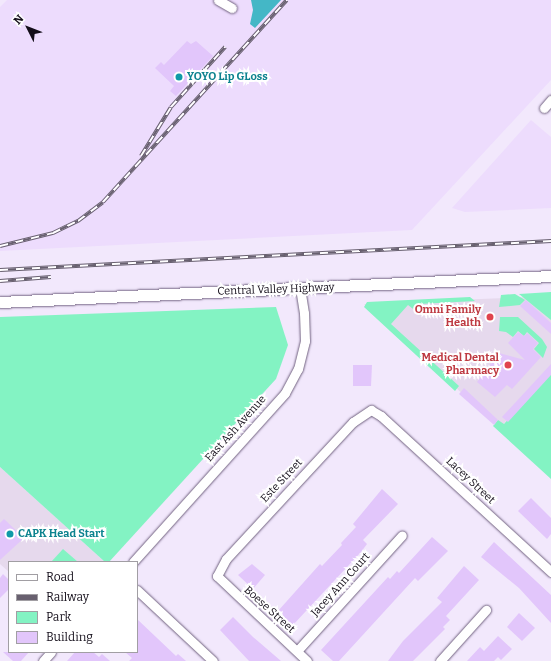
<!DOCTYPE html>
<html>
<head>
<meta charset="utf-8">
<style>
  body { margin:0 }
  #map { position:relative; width:551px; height:661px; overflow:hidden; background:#f2e8fc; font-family:Bitter,serif }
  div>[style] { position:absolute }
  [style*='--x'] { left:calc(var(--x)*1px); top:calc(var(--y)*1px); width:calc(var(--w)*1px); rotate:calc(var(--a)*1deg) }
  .commercial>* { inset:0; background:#e6d9ed }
  .built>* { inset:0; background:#eddcfd }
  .green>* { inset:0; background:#83f3c3 }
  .water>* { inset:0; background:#44b7c6 }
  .building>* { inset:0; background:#e2c6fb }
  .roads { filter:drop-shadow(0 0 1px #716280) drop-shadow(0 0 1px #716280) }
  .minor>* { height:9px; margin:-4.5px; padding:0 4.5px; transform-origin:4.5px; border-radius:4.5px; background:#fff }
  .major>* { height:11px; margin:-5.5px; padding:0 5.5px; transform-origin:5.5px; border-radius:5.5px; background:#fff }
  .rail>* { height:4px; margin-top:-2px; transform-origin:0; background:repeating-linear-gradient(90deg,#fff 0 8px,#68606f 0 16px); box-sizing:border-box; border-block:1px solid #68606f }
  .dots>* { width:11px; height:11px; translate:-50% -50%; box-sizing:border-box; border:2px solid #fff; border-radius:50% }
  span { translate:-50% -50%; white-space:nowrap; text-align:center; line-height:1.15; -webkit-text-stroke:4px #fff; paint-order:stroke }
  .culture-label { font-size:11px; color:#0d838f; font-weight:700 }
  .left { translate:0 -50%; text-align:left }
  .street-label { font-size:11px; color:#130d19 }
  .health-label { font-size:11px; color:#be3a42; font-weight:700 }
  .right { translate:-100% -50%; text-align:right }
  .legend { position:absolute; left:8px; top:561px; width:130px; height:92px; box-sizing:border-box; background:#fff; border:1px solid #a19ea3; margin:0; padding:5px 7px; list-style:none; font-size:12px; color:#130d19 }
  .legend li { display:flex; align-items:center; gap:8px; height:20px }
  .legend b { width:20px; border:1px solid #a19ea3 }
  .north { position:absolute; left:8px; top:8px; width:40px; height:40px; -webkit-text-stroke:3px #fff; paint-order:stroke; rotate:312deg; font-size:11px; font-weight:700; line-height:16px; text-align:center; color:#130d19 }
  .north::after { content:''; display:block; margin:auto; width:14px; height:18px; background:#130d19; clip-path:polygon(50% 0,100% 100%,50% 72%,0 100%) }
</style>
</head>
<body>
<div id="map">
  <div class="commercial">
    <i style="clip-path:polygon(551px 296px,551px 372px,500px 428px,364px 304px)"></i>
    <i style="clip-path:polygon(0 467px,105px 562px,9px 562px,9px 572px,0 564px)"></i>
  </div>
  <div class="built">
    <i style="clip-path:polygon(7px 0,551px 0,551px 80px,412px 230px,0 251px,0 7px)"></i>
    <i style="clip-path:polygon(531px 120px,551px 137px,551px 208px,465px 212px,452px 208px)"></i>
  </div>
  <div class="green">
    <i style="clip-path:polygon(551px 292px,551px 320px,519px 294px)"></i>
    <i style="clip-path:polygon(515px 294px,525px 300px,520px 305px,499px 307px,501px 295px)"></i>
    <i style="clip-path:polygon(470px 297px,475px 301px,419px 304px,417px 312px,408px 305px,391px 324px,459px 386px,455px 391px,364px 307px,367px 302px)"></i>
    <i style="clip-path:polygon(276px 307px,288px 345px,276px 379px,109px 562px,105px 562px,0 467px,0 317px)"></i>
    <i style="clip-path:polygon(500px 317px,518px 317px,542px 339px,547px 347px,543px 358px,534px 349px,539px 343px,527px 332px,524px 336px,518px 331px,513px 337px,506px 332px,499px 331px)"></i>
    <i style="clip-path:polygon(551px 372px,551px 479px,493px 426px,498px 420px,504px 424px)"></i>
    <i style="clip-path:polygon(63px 549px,78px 562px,51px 562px)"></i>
  </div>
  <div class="water">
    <i style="clip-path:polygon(251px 0,281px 0,255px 28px,250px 24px,253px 10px)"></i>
  </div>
  <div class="building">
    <i style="clip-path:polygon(187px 41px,191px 44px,196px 41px,213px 56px,176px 96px,170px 91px,174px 86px,155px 68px,161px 62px,164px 65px)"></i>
    <i style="clip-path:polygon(526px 300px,551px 323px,551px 334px,520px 306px)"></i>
    <i style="clip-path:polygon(518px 332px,524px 336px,527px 333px,538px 343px,533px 349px,541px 357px,512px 389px,507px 385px,495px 397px,477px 382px,499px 353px,525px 360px,508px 343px)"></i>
    <i style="clip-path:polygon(551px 364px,551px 375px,508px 422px,502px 417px)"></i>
    <i style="clip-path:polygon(353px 365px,372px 365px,371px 386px,353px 386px)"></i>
    <i style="clip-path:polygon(464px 388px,498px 420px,494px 425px,459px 394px)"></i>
    <i style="clip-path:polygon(382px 489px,398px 504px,363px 540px,367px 544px,361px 552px,293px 625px,278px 611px,320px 564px,322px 566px,342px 545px,341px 543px,356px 527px,353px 524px)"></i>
    <i style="clip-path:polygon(531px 498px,551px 518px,551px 534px,547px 539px,518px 511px)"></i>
    <i style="clip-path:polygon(4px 519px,24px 538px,0 560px,0 523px)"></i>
    <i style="clip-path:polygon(432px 537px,448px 551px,418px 581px,415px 578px,339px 661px,333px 661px,321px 650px,388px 577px,390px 579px,397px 571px,399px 573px)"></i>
    <i style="clip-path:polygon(494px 542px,551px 595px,551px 623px,519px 588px,481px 557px)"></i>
    <i style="clip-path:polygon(252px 564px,265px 575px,253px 589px,238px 575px)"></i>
    <i style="clip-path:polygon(464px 566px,479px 580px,446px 616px,450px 620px,443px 627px,445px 629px,413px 661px,388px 661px,403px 641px,442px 602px,437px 598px)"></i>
    <i style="clip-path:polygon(3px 574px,9px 580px,9px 589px,0 598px,0 578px)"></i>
    <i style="clip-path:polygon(519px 613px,535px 628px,522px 641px,507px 627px)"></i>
    <i style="clip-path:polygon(233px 617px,253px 637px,281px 661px,249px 661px,220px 630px)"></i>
    <i style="clip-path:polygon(137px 619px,176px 656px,178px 654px,186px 661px,129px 661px,132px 658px,125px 652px,137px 652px)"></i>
    <i style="clip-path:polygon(498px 636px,512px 649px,501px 660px,498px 657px,494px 661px,467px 661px,480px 647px,484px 651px)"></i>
    <i style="clip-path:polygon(3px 652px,29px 652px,21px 661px,13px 661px)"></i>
    <i style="clip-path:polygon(75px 652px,93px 652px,99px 657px,102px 654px,110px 661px,67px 661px)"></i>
  </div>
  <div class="roads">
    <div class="minor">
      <i style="--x:218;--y:0;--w:16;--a:30"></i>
      <i style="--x:544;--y:108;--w:11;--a:-49"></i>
      <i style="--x:133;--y:562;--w:227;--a:-48"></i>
      <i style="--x:285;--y:393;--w:27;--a:-62"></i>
      <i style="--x:298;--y:369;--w:29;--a:-76"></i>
      <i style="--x:305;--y:341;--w:28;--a:-92"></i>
      <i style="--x:304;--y:313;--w:24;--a:-99"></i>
      <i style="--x:137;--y:590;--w:104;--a:43.1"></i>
      <i style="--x:297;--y:651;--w:156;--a:-47.8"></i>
      <i style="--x:43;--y:661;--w:12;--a:-48"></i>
      <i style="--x:307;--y:661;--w:124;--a:-136.6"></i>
      <i style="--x:217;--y:576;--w:19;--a:-62"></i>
      <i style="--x:226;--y:559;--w:187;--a:-47.2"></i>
      <i style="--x:353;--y:422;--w:22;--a:-34"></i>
      <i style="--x:371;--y:410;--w:12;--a:31"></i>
      <i style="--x:381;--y:416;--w:231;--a:42.5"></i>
      <i style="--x:440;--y:661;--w:69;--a:-48"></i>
    </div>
    <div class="major">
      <i style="--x:0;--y:302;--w:552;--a:-2.7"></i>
    </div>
  </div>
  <div class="rail">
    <i style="--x:141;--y:156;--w:57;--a:-58.5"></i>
    <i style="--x:171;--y:107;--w:81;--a:-48"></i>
    <i style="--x:0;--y:246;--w:55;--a:-13.8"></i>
    <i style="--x:53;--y:233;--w:28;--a:-26"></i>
    <i style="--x:78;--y:221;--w:31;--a:-37"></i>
    <i style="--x:103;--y:202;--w:273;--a:-47.7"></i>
    <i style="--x:0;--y:270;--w:552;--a:-3.01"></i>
    <i style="--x:0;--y:281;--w:51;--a:-4.5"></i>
  </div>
  <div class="dots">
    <i style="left:179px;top:77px;background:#0f9aa8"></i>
    <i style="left:490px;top:317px;background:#e0444e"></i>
    <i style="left:508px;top:365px;background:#e0444e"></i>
    <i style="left:10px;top:534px;background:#0f9aa8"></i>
  </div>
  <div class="culture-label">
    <span class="left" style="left:187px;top:77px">YOYO Lip GLoss</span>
    <span class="left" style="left:18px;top:534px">CAPK Head Start</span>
  </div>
  <div class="street-label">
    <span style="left:276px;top:290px;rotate:-2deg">Central Valley Highway</span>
    <span style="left:236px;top:429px;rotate:-48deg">East Ash Avenue</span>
    <span style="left:282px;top:481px;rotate:-47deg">Este Street</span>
    <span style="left:470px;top:481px;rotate:43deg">Lacey Street</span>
    <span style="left:341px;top:585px;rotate:-48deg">Jacey Ann Court</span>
    <span style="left:269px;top:610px;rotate:42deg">Boese Street</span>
  </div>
  <div class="health-label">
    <span class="right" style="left:481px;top:317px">Omni Family<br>Health</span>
    <span class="right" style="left:499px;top:365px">Medical Dental<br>Pharmacy</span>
  </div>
  <ul class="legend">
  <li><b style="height:5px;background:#fff"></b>Road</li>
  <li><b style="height:5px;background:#68606f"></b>Railway</li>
  <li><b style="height:11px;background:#83f3c3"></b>Park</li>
  <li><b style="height:11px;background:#e2c6fb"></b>Building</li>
  </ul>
  <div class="north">N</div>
</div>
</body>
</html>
